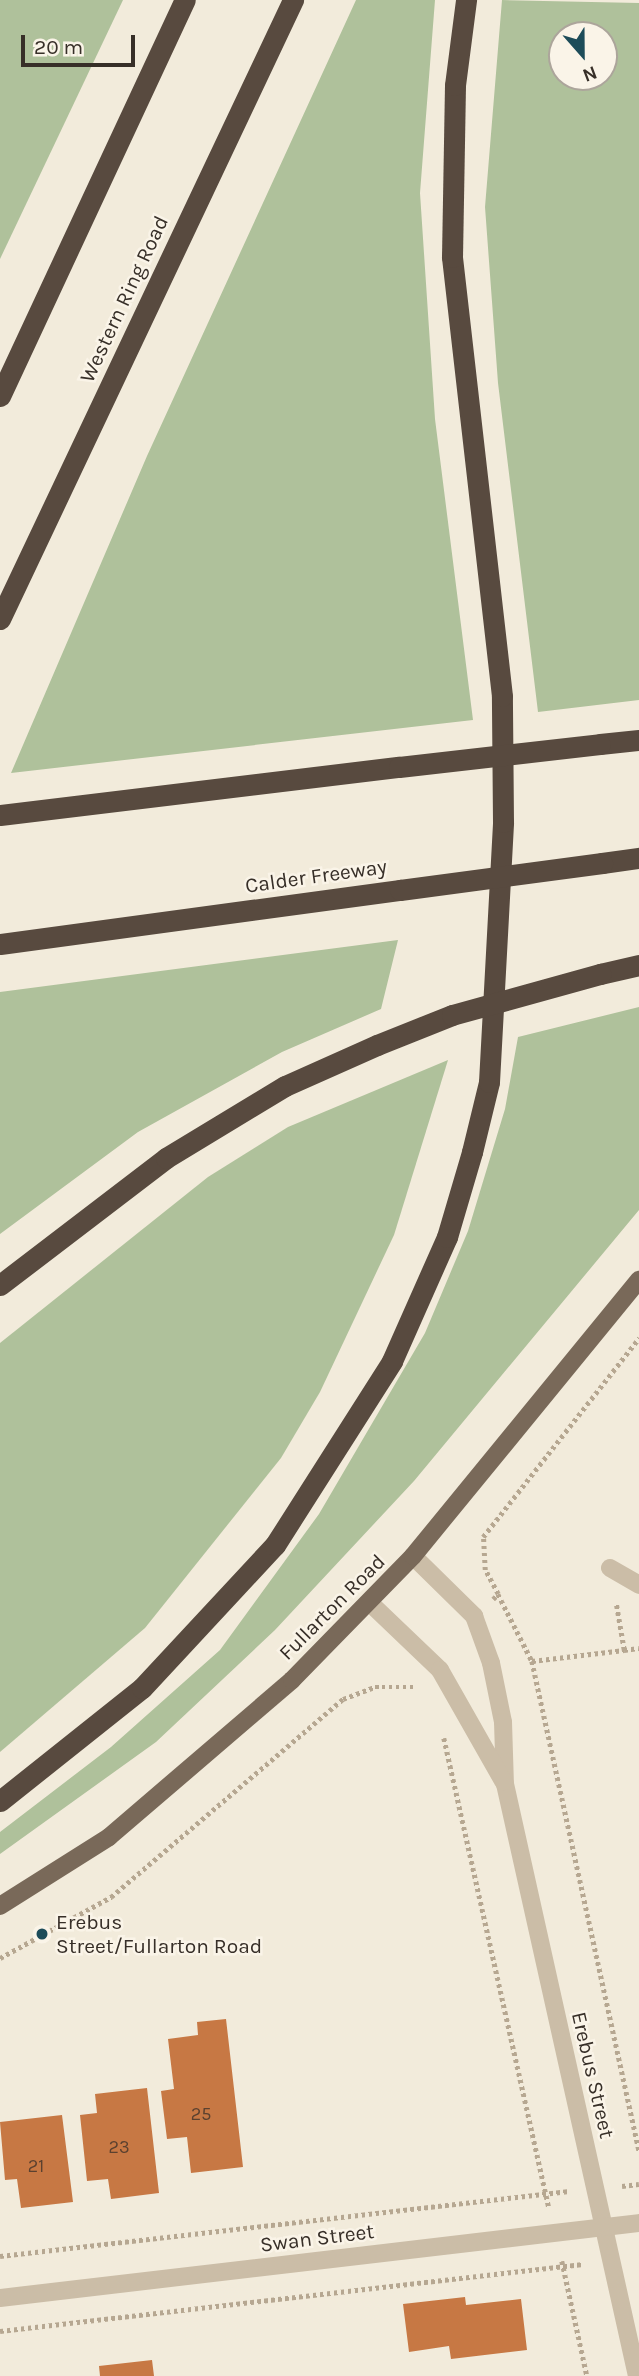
<!DOCTYPE html>
<html>
<head>
<meta charset="utf-8">
<style>
  body { margin:0 }
  #map { position:relative; width:639px; height:2376px; overflow:hidden; background:#f2ebdb; font-family:Karla,sans-serif }
  div>[style] { position:absolute }
  [style*='--x'] { left:calc(var(--x)*1px); top:calc(var(--y)*1px); width:calc(var(--w)*1px); rotate:calc(var(--a)*1deg) }
  .green>* { inset:0; background:#afc19b }
  .building>* { inset:0; background:#c77844 }
  .path>* { height:4.5px; margin-top:-2.25px; transform-origin:0; background:repeating-linear-gradient(90deg,#b6a791 0 3.5px,transparent 0 7px) }
  .minor>* { height:18px; margin:-9px; padding:0 9px; transform-origin:9px; border-radius:9px; background:#cbbda7 }
  .major>* { height:18px; margin:-9px; padding:0 9px; transform-origin:9px; border-radius:9px; background:#796959 }
  .highway>* { height:21px; margin:-10.5px; padding:0 10.5px; transform-origin:10.5px; border-radius:10.5px; background:#584a3f }
  .highway-bridge>* { height:21px; margin:-10.5px; padding:0 10.5px; transform-origin:10.5px; border-radius:10.5px; background:#584a3f }
  .dots>* { width:19px; height:19px; translate:-50% -50%; box-sizing:border-box; border:4px solid #faf4e8; border-radius:50% }
  span { translate:-50% -50%; white-space:nowrap; text-align:center; line-height:1.15; -webkit-text-stroke:5px #faf4e8; paint-order:stroke }
  .number-label { font-size:18px; color:#5b412f }
  .number-label span { -webkit-text-stroke-width:0 }
  .street-label { font-size:21px; color:#372f28 }
  .poi-label { font-size:21px; color:#372f28 }
  .left { translate:0 -50%; text-align:left }
  .north { position:absolute; left:548px; top:21px; width:70px; height:70px; box-sizing:border-box; background:#faf4e8; border:2px solid #aca59b; border-radius:50%; rotate:159deg; font-size:19px; font-weight:700; line-height:28px; text-align:center; color:#372f28 }
  .north::after { content:''; display:block; margin:auto; width:24px; height:32px; background:#1d4c59; clip-path:polygon(50% 0,100% 100%,50% 72%,0 100%) }
  .scale { position:absolute; left:21px; top:35px; width:114px; height:32px; box-sizing:border-box; border:4px solid #372f28; border-top:0; padding-left:9px; font-size:21px; line-height:24px; white-space:nowrap; color:#372f28; -webkit-text-stroke:5px #faf4e8; paint-order:stroke }
</style>
</head>
<body>
<div id="map">
  <div class="green">
    <i style="clip-path:polygon(0 0,123px 0,0 259px)"></i>
    <i style="clip-path:polygon(356px 0,435px 0,420px 193px,435px 419px,473px 720px,11px 773px,147px 456px)"></i>
    <i style="clip-path:polygon(evenodd,502px 0,639px 3px,639px 700px,538px 712px,498px 383px,485px 207px,502px 0,562px 35px,604px 35px,604px 77px,562px 77px,562px 35px)"></i>
    <i style="clip-path:polygon(398px 940px,381px 1009px,282px 1052px,138px 1132px,0 1234px,0 992px)"></i>
    <i style="clip-path:polygon(639px 1007px,639px 1210px,414px 1481px,275px 1630px,156px 1742px,0 1854px,0 1832px,111px 1747px,220px 1650px,319px 1514px,425px 1333px,468px 1231px,505px 1109px,518px 1037px)"></i>
    <i style="clip-path:polygon(448px 1060px,394px 1235px,320px 1392px,281px 1458px,145px 1628px,0 1752px,0 1343px,208px 1177px,288px 1127px)"></i>
  </div>
  <div class="building">
    <i style="clip-path:polygon(226px 2019px,243px 2167px,191px 2173px,187px 2137px,167px 2139px,161px 2091px,174px 2089px,168px 2039px,198px 2035px,197px 2022px)"></i>
    <i style="clip-path:polygon(147px 2088px,159px 2193px,111px 2199px,108px 2179px,87px 2181px,80px 2115px,97px 2113px,95px 2094px)"></i>
    <i style="clip-path:polygon(62px 2115px,73px 2202px,21px 2208px,17px 2179px,5px 2180px,0 2122px)"></i>
    <i style="clip-path:polygon(465px 2297px,466px 2305px,521px 2299px,527px 2350px,451px 2359px,449px 2346px,409px 2352px,403px 2304px)"></i>
    <i style="clip-path:polygon(152px 2360px,154px 2376px,100px 2376px,99px 2366px)"></i>
  </div>
  <div class="path">
    <i style="--x:498;--y:1594;--w:27;--a:-118"></i>
    <i style="--x:485;--y:1570;--w:33;--a:-93"></i>
    <i style="--x:483;--y:1537;--w:253;--a:-51.9"></i>
    <i style="--x:493;--y:1599;--w:7;--a:-45"></i>
    <i style="--x:498;--y:1594;--w:75;--a:63.1"></i>
    <i style="--x:532;--y:1661;--w:93;--a:-6.8"></i>
    <i style="--x:624;--y:1650;--w:48;--a:-99.7"></i>
    <i style="--x:624;--y:1650;--w:15;--a:-8"></i>
    <i style="--x:532;--y:1661;--w:501;--a:77.66"></i>
    <i style="--x:444;--y:1738;--w:482;--a:77.4"></i>
    <i style="--x:0;--y:1958;--w:127;--a:-28.8"></i>
    <i style="--x:111;--y:1897;--w:305;--a:-40.5"></i>
    <i style="--x:343;--y:1699;--w:34;--a:-21"></i>
    <i style="--x:375;--y:1687;--w:41;--a:0"></i>
    <i style="--x:622;--y:2186;--w:17;--a:-7"></i>
    <i style="--x:0;--y:2256;--w:573;--a:-6.52"></i>
    <i style="--x:562;--y:2261;--w:118;--a:77.7"></i>
    <i style="--x:0;--y:2331;--w:587;--a:-6.56"></i>
  </div>
  <div class="minor">
    <i style="--x:413;--y:1556;--w:86;--a:44.5"></i>
    <i style="--x:474;--y:1616;--w:50;--a:70.1"></i>
    <i style="--x:491;--y:1663;--w:60;--a:78.5"></i>
    <i style="--x:503;--y:1722;--w:62;--a:88.2"></i>
    <i style="--x:505;--y:1784;--w:607;--a:77.43"></i>
    <i style="--x:610;--y:1568;--w:34;--a:30"></i>
    <i style="--x:370;--y:1603;--w:97;--a:43.7"></i>
    <i style="--x:440;--y:1670;--w:128;--a:60.4"></i>
    <i style="--x:0;--y:2298;--w:643;--a:-6.69"></i>
  </div>
  <div class="major">
    <i style="--x:0;--y:1906;--w:129;--a:-32.3"></i>
    <i style="--x:109;--y:1837;--w:241;--a:-40.6"></i>
    <i style="--x:292;--y:1680;--w:173;--a:-45.7"></i>
    <i style="--x:413;--y:1556;--w:357;--a:-50.7"></i>
  </div>
  <div class="highway">
    <i style="--x:0;--y:396;--w:437;--a:-65"></i>
    <i style="--x:0;--y:619;--w:685;--a:-64.67"></i>
    <i style="--x:600;--y:744;--w:39;--a:-6"></i>
    <i style="--x:0;--y:815;--w:402;--a:-6.9"></i>
    <i style="--x:602;--y:863;--w:37;--a:-8"></i>
    <i style="--x:0;--y:944;--w:404;--a:-7.7"></i>
    <i style="--x:600;--y:974;--w:40;--a:-13"></i>
    <i style="--x:0;--y:1285;--w:209;--a:-37.4"></i>
    <i style="--x:166;--y:1158;--w:139;--a:-31.2"></i>
    <i style="--x:285;--y:1086;--w:101;--a:-24"></i>
    <i style="--x:0;--y:1801;--w:181;--a:-38.5"></i>
    <i style="--x:142;--y:1688;--w:195;--a:-47.1"></i>
    <i style="--x:275;--y:1545;--w:218;--a:-57.5"></i>
    <i style="--x:392;--y:1361;--w:136;--a:-66.1"></i>
    <i style="--x:447;--y:1237;--w:89;--a:-73.6"></i>
    <i style="--x:472;--y:1152;--w:72;--a:-76.3"></i>
    <i style="--x:489;--y:1082;--w:260;--a:-86.9"></i>
    <i style="--x:503;--y:822;--w:126;--a:-90.5"></i>
    <i style="--x:502;--y:696;--w:442;--a:-96.5"></i>
    <i style="--x:452;--y:257;--w:172;--a:-89"></i>
    <i style="--x:455;--y:85;--w:86;--a:-82.6"></i>
  </div>
  <div class="highway-bridge">
    <i style="--x:399;--y:767;--w:202;--a:-6.5"></i>
    <i style="--x:400;--y:890;--w:204;--a:-7.6"></i>
    <i style="--x:377;--y:1045;--w:81;--a:-21.8"></i>
    <i style="--x:452;--y:1015;--w:154;--a:-15.5"></i>
  </div>
  <div class="dots">
    <i style="left:42px;top:1934px;background:#1d4c59"></i>
  </div>
  <div class="number-label">
    <span style="left:201px;top:2114px">25</span>
    <span style="left:119px;top:2147px">23</span>
    <span style="left:36px;top:2166px">21</span>
  </div>
  <div class="street-label">
    <span style="left:124px;top:299px;rotate:-65deg">Western Ring Road</span>
    <span style="left:316px;top:876px;rotate:-8deg">Calder Freeway</span>
    <span style="left:332px;top:1607px;rotate:-45deg">Fullarton Road</span>
    <span style="left:593px;top:2075px;rotate:77deg">Erebus Street</span>
    <span style="left:317px;top:2238px;rotate:-7deg">Swan Street</span>
  </div>
  <div class="poi-label">
    <span class="left" style="left:56px;top:1934px">Erebus<br>Street/Fullarton Road</span>
  </div>
  <div class="north">N</div>
  <div class="scale">20 m</div>
</div>
</body>
</html>
